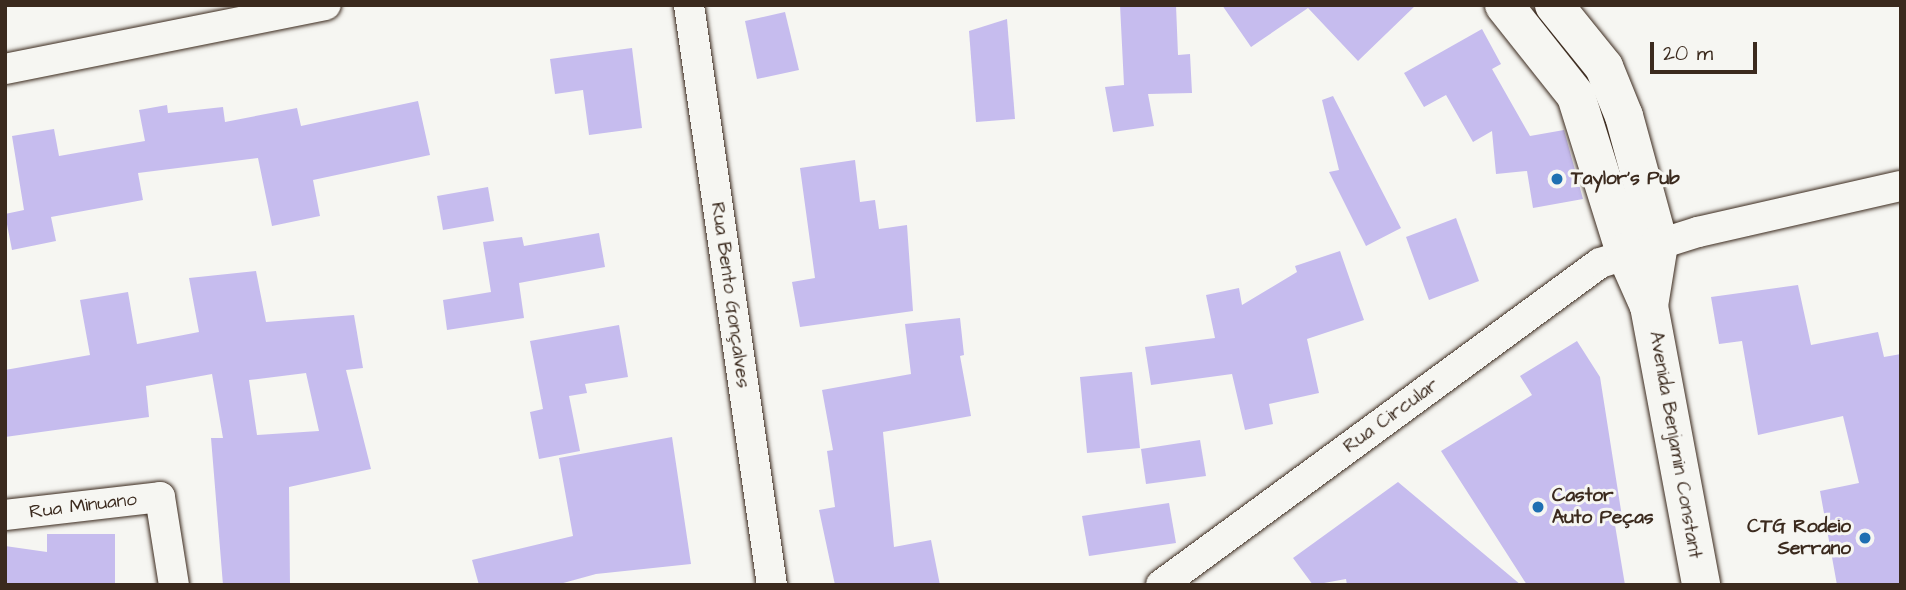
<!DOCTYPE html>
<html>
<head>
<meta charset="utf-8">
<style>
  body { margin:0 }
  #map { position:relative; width:1906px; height:590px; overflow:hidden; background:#f6f6f2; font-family:"Architects Daughter",sans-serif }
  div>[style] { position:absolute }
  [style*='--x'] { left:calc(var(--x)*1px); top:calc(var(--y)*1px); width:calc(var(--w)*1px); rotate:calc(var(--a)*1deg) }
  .building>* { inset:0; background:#c6bcee }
  .roads { filter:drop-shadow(0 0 2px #3b2a1e) drop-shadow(0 0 2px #3b2a1e) }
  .minor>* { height:30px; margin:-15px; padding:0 15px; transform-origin:15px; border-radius:15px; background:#f6f6f2 }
  .secondary>* { height:38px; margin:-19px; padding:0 19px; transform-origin:19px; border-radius:19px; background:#f6f6f2 }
  .dots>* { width:19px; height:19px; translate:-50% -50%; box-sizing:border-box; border:4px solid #f6f6f2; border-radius:50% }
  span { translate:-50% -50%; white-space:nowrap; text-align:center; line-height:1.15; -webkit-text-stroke:6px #f6f6f2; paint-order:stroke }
  .poi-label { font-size:19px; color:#3b2a1e; font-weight:700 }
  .left { translate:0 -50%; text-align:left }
  .right { translate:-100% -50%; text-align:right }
  .street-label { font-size:19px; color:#3b2a1e }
  .frame { position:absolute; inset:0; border:7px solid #3b2a1e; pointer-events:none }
  .scale { position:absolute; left:1650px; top:42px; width:107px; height:32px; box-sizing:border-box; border:4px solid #3b2a1e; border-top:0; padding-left:9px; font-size:21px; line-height:24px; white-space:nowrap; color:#3b2a1e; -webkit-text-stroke:5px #f6f6f2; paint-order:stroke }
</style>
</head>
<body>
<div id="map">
  <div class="building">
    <i style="clip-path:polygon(1120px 5px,1176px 5px,1178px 55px,1190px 54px,1192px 93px,1148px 94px,1154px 126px,1113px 132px,1105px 87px,1124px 85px)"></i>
    <i style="clip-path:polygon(1222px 5px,1416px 5px,1358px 61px,1308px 8px,1251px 47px)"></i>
    <i style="clip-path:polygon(785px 12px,799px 70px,757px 79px,745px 21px)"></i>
    <i style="clip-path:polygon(1007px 19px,1015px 119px,976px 122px,969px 31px)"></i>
    <i style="clip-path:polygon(1482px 29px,1501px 64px,1492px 69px,1530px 136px,1564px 130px,1583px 199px,1533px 208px,1527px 171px,1496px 174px,1492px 131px,1473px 142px,1446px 95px,1424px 107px,1404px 73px)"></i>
    <i style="clip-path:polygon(632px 48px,642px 128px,589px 135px,583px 90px,555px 94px,550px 59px)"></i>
    <i style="clip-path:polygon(1333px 96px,1401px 228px,1366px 246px,1329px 172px,1339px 170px,1322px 100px)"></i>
    <i style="clip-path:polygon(418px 101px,430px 155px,313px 180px,320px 216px,272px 226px,258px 158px,138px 173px,143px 200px,51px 217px,56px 241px,12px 250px,5px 214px,24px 210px,12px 136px,54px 129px,59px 156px,145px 141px,139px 110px,167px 105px,168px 113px,223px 107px,225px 122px,297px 108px,301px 126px)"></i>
    <i style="clip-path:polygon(855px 160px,860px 202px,875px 200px,879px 229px,907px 225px,913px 311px,800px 327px,792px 282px,815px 278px,800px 168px)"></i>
    <i style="clip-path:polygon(488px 187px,494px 221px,443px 230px,437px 196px)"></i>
    <i style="clip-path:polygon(1456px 218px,1479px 281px,1429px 300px,1406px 237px)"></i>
    <i style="clip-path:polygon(599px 233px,605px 267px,519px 283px,524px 318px,447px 330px,443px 300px,491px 292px,483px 242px,522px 237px,524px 246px)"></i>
    <i style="clip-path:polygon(1340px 251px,1364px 320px,1307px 339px,1319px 393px,1269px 404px,1273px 424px,1245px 430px,1232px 374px,1151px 385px,1145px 347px,1215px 338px,1206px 295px,1239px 288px,1242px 305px,1297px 272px,1295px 266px)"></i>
    <i style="clip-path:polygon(evenodd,256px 271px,266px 322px,354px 315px,363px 368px,346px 370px,371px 469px,289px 487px,290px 584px,223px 585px,211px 438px,223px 438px,212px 374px,146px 386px,149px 417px,5px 437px,5px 370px,90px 355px,80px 300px,128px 292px,137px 344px,199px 332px,189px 278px,256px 271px,306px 373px,319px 431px,257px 435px,249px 380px,306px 373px)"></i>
    <i style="clip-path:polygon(1798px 285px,1811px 345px,1878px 332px,1884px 357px,1901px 354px,1901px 585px,1837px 585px,1820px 491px,1859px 483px,1843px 416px,1758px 435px,1742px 341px,1719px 344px,1711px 297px)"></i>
    <i style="clip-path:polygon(960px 318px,964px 355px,960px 356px,971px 416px,883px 432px,894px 547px,931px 540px,940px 585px,835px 585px,819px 510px,835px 507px,827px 451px,833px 450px,822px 390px,911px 374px,905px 324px)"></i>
    <i style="clip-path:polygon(619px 325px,628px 377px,585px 384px,587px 393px,569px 396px,580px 451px,539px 459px,530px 412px,543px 409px,530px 341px)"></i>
    <i style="clip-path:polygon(1577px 341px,1600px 377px,1623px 523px,1615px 525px,1625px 585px,1527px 585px,1441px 451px,1532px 395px,1520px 376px)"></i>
    <i style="clip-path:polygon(1132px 372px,1140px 448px,1087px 453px,1080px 377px)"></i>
    <i style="clip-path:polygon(672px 437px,691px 564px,596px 574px,556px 585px,479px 585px,472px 560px,573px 536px,559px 458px)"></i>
    <i style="clip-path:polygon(1200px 440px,1206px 476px,1146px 484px,1141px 449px)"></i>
    <i style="clip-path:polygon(1398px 482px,1521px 585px,1347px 585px,1346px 579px,1313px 585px,1293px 558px)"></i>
    <i style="clip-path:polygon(1169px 503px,1176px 543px,1089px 556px,1082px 516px)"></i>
    <i style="clip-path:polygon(47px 534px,115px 534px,115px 585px,5px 585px,5px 546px,47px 552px)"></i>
  </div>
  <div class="roads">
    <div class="minor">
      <i style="--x:689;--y:5;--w:586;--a:81.86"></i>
      <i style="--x:5;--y:69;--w:327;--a:-11.3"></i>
      <i style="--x:5;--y:515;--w:156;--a:-6.6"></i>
      <i style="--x:160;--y:497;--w:89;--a:81"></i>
      <i style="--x:1161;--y:585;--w:544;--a:-36.26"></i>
      <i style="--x:1600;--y:263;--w:103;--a:-17.6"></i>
      <i style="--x:1698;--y:232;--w:208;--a:-12.8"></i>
    </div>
    <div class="secondary">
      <i style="--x:1504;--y:5;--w:116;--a:51.6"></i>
      <i style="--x:1576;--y:96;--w:164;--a:72.6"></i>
      <i style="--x:1625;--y:252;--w:59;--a:66"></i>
      <i style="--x:1649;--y:306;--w:284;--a:79.4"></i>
      <i style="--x:1554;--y:5;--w:80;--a:51.1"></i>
      <i style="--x:1604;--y:67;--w:53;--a:67.8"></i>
      <i style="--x:1624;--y:116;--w:133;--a:74.7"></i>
      <i style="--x:1659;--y:244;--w:63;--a:99.2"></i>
    </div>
  </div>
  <div class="dots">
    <i style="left:1557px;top:179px;background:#1f6fb2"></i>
    <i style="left:1538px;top:507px;background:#1f6fb2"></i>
    <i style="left:1865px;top:538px;background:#1f6fb2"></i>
  </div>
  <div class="poi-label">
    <span class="left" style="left:1571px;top:179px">Taylor's Pub</span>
    <span class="left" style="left:1552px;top:507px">Castor<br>Auto Peças</span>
    <span class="right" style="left:1851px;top:538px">CTG Rodeio<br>Serrano</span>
  </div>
  <div class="street-label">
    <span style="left:730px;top:295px;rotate:82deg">Rua Bento Gonçalves</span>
    <span style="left:1391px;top:416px;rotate:-36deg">Rua Circular</span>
    <span style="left:1675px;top:445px;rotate:80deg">Avenida Benjamin Constant</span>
    <span style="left:83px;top:506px;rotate:-7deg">Rua Minuano</span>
  </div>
  <div class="frame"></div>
  <div class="scale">20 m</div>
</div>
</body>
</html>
